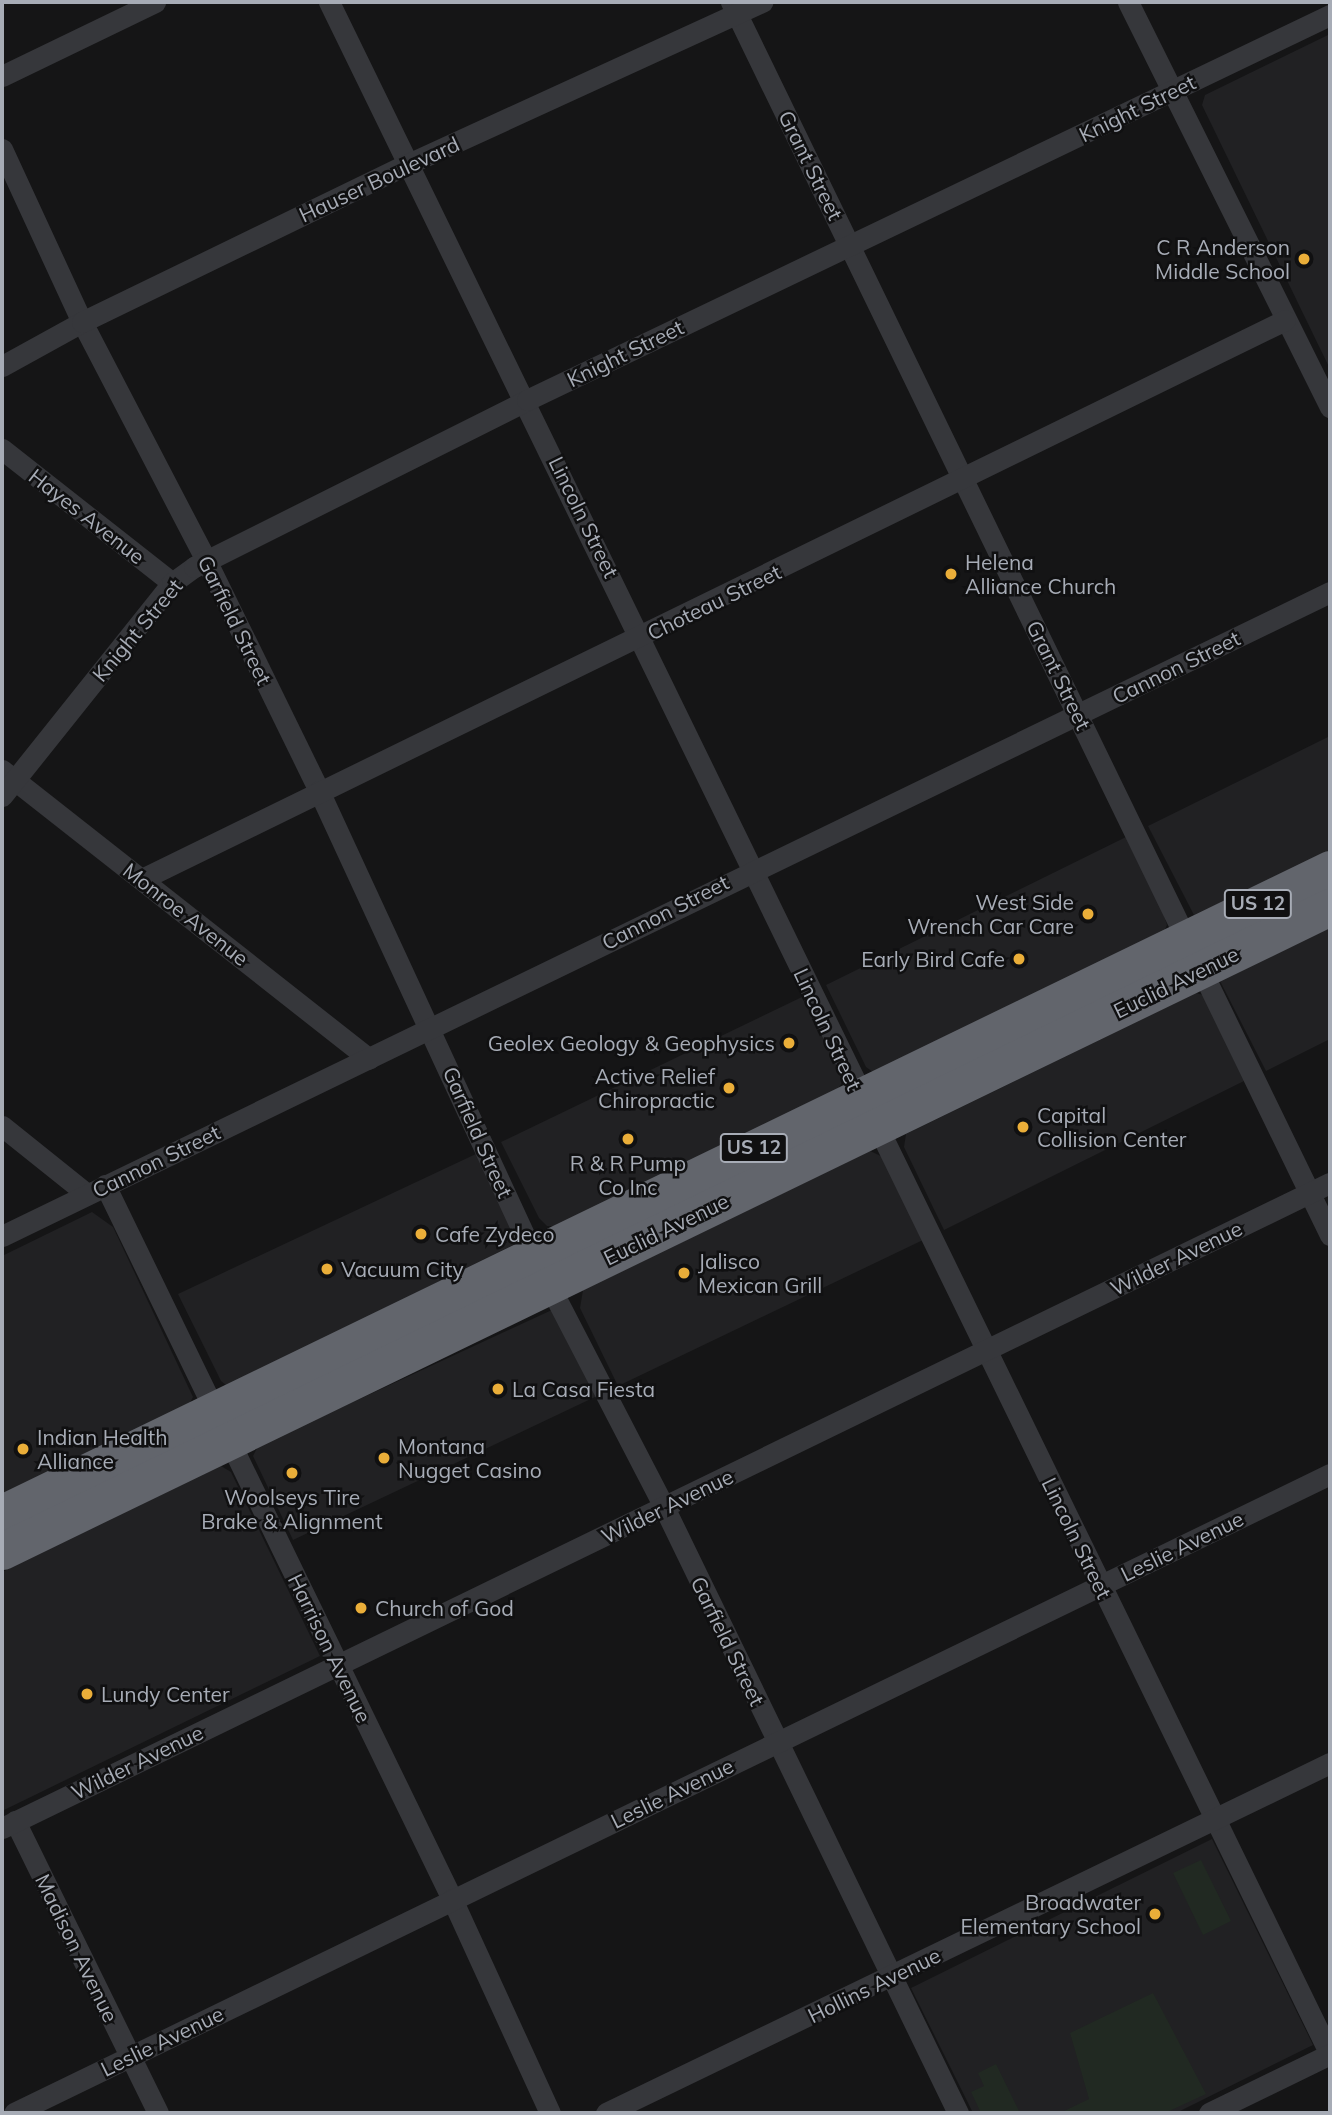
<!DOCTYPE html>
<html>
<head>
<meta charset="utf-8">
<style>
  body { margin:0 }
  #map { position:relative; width:1332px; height:2115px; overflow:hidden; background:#151516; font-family:Mulish,sans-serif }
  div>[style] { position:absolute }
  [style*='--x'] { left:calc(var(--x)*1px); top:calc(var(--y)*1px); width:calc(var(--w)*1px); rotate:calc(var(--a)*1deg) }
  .built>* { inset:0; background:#212123 }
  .green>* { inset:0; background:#212922 }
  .street>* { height:21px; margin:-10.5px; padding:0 10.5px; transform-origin:10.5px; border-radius:10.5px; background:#36373b }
  .highway>* { height:37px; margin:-18.5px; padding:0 18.5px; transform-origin:18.5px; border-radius:18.5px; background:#62656c }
  .dots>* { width:19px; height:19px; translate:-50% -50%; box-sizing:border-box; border:4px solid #101011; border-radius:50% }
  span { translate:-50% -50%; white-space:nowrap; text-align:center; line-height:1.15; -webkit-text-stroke:5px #101011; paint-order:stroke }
  .shield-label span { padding:2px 5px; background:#101011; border:2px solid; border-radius:5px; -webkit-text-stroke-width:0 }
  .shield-label { font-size:19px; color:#a7acb6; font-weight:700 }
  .street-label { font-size:21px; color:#a7acb6 }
  .poi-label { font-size:21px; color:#a7acb6 }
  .right { translate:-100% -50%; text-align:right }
  .left { translate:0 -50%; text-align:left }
  .frame { position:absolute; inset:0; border:4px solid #a7acb6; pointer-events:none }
</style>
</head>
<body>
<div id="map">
  <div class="built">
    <i style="clip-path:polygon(1330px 34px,1330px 369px,1202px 105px,1205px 95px)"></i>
    <i style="clip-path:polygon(1330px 736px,1330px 852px,1194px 915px,1148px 826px)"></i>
    <i style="clip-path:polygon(1126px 837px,1163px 912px,1167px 925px,1164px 932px,873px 1072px,866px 1067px,826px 985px)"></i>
    <i style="clip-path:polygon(1330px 928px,1330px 1039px,1266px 1071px,1220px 981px)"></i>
    <i style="clip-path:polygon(1196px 993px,1203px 995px,1244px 1081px,944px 1230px,904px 1147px,906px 1134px)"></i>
    <i style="clip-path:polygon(802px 997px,839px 1070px,843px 1081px,838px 1089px,555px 1226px,547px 1226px,539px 1218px,501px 1142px)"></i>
    <i style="clip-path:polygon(870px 1151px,881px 1156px,923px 1240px,618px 1386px,580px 1308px,583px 1290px)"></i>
    <i style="clip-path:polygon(478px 1153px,518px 1237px,515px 1244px,227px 1386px,221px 1381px,178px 1294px)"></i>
    <i style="clip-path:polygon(92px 1212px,113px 1227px,193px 1397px,189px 1405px,2px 1495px,2px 1256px)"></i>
    <i style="clip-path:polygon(554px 1309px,597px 1396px,293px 1540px,253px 1456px,258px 1446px)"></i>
    <i style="clip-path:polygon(221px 1466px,231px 1472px,320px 1656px,2px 1811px,2px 1572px)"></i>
    <i style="clip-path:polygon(1212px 1839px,1313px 2045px,1176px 2113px,973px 2113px,911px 1988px)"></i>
  </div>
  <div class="green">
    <i style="clip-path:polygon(1201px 1860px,1231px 1921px,1203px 1935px,1173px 1873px)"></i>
    <i style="clip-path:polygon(1153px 1993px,1206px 2094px,1165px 2113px,1060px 2113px,1089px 2099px,1070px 2033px)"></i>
    <i style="clip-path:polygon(996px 2064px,1020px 2113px,981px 2113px,971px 2092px,984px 2086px,978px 2073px)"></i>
  </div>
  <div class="street">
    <i style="--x:329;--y:2;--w:2283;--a:64"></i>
    <i style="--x:731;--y:2;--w:1371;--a:64.09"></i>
    <i style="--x:1128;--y:2;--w:453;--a:63.5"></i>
    <i style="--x:2;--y:76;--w:170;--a:-25.8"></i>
    <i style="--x:2;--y:149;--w:191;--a:65.2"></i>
    <i style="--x:82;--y:322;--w:268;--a:62.5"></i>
    <i style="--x:206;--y:560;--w:257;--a:63.9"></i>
    <i style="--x:319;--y:791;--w:510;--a:65.19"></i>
    <i style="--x:533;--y:1254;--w:285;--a:62.6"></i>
    <i style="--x:664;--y:1507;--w:674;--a:64.12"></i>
    <i style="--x:2;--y:366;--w:91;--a:-28.8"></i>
    <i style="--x:82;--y:322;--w:360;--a:-25.9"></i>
    <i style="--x:406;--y:165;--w:392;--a:-24.6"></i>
    <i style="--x:2;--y:449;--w:216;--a:38.2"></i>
    <i style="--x:2;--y:770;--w:467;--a:38.2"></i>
    <i style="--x:2;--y:796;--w:273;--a:-51.4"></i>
    <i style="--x:172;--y:583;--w:27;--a:-36"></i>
    <i style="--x:194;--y:567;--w:373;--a:-26.6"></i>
    <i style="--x:527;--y:400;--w:891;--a:-25.62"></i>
    <i style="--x:142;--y:879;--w:1272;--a:-26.06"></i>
    <i style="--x:2;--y:1126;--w:109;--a:38.7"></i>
    <i style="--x:105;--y:1185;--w:794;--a:64.08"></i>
    <i style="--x:452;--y:1899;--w:235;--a:65.4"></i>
    <i style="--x:2;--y:1236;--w:1476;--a:-25.87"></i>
    <i style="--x:15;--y:1821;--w:325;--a:63.9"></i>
    <i style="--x:2;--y:1828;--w:1476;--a:-25.91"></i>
    <i style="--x:14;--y:2113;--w:1463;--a:-25.9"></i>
    <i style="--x:606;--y:2113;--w:804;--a:-25.8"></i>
    <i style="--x:1209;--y:2113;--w:135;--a:-26"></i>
  </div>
  <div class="highway">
    <i style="--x:2;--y:1513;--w:1476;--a:-25.87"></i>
    <i style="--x:2;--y:1551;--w:1476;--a:-25.87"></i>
  </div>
  <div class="dots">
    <i style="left:1304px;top:259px;background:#eaae39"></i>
    <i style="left:951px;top:574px;background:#eaae39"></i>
    <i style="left:1088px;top:914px;background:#eaae39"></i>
    <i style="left:1019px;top:959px;background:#eaae39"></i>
    <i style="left:789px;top:1043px;background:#eaae39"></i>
    <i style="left:729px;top:1088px;background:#eaae39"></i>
    <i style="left:1023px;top:1127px;background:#eaae39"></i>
    <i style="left:628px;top:1139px;background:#eaae39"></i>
    <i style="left:421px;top:1234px;background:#eaae39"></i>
    <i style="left:327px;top:1269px;background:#eaae39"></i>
    <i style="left:684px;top:1273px;background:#eaae39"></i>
    <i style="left:498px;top:1389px;background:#eaae39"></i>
    <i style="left:23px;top:1449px;background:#eaae39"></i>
    <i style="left:384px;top:1458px;background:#eaae39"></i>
    <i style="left:292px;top:1473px;background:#eaae39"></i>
    <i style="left:361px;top:1608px;background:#eaae39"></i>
    <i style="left:87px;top:1694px;background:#eaae39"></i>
    <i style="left:1155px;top:1914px;background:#eaae39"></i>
  </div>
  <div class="shield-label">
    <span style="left:1258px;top:904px">US 12</span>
    <span style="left:754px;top:1148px">US 12</span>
  </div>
  <div class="street-label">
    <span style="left:1137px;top:108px;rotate:-26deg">Knight Street</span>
    <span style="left:811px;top:165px;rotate:64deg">Grant Street</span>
    <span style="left:379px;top:179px;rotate:-25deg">Hauser Boulevard</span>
    <span style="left:625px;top:353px;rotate:-26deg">Knight Street</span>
    <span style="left:87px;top:516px;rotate:38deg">Hayes Avenue</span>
    <span style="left:584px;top:517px;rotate:64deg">Lincoln Street</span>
    <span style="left:714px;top:602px;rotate:-26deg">Choteau Street</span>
    <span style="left:235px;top:620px;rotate:64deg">Garfield Street</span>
    <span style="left:137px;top:630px;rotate:-50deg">Knight Street</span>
    <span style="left:1176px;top:667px;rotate:-26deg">Cannon Street</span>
    <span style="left:1059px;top:675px;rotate:64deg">Grant Street</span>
    <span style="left:665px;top:912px;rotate:-27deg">Cannon Street</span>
    <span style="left:186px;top:914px;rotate:38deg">Monroe Avenue</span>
    <span style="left:1176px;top:982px;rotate:-26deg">Euclid Avenue</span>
    <span style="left:828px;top:1029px;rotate:65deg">Lincoln Street</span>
    <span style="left:478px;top:1132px;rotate:66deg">Garfield Street</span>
    <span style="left:156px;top:1161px;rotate:-26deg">Cannon Street</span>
    <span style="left:666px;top:1229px;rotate:-26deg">Euclid Avenue</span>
    <span style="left:1176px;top:1258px;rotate:-26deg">Wilder Avenue</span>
    <span style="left:667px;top:1506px;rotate:-26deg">Wilder Avenue</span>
    <span style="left:1077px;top:1538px;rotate:64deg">Lincoln Street</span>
    <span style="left:1182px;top:1546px;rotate:-26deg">Leslie Avenue</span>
    <span style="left:728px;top:1641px;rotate:64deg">Garfield Street</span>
    <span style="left:330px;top:1648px;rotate:64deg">Harrison Avenue</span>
    <span style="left:137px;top:1762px;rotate:-26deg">Wilder Avenue</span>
    <span style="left:672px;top:1793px;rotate:-26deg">Leslie Avenue</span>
    <span style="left:77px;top:1948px;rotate:64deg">Madison Avenue</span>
    <span style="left:874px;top:1985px;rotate:-26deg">Hollins Avenue</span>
    <span style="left:162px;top:2041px;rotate:-26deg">Leslie Avenue</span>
  </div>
  <div class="poi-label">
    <span class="right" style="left:1290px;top:259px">C R Anderson<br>Middle School</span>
    <span class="left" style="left:965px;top:574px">Helena<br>Alliance Church</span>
    <span class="right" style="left:1074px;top:914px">West Side<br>Wrench Car Care</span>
    <span class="right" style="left:1005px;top:959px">Early Bird Cafe</span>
    <span class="right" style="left:775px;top:1043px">Geolex Geology &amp; Geophysics</span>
    <span class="right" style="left:715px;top:1088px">Active Relief<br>Chiropractic</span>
    <span class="left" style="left:1037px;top:1127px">Capital<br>Collision Center</span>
    <span style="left:628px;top:1175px">R &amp; R Pump<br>Co Inc</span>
    <span class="left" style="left:435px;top:1234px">Cafe Zydeco</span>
    <span class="left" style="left:698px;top:1273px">Jalisco<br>Mexican Grill</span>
    <span class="left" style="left:341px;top:1269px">Vacuum City</span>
    <span class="left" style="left:512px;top:1389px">La Casa Fiesta</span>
    <span class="left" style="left:37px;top:1449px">Indian Health<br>Alliance</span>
    <span class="left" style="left:398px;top:1458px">Montana<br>Nugget Casino</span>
    <span style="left:292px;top:1509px">Woolseys Tire<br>Brake &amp; Alignment</span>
    <span class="left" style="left:375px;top:1608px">Church of God</span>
    <span class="left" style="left:101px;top:1694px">Lundy Center</span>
    <span class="right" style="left:1141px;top:1914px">Broadwater<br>Elementary School</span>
  </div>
  <div class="frame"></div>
</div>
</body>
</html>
